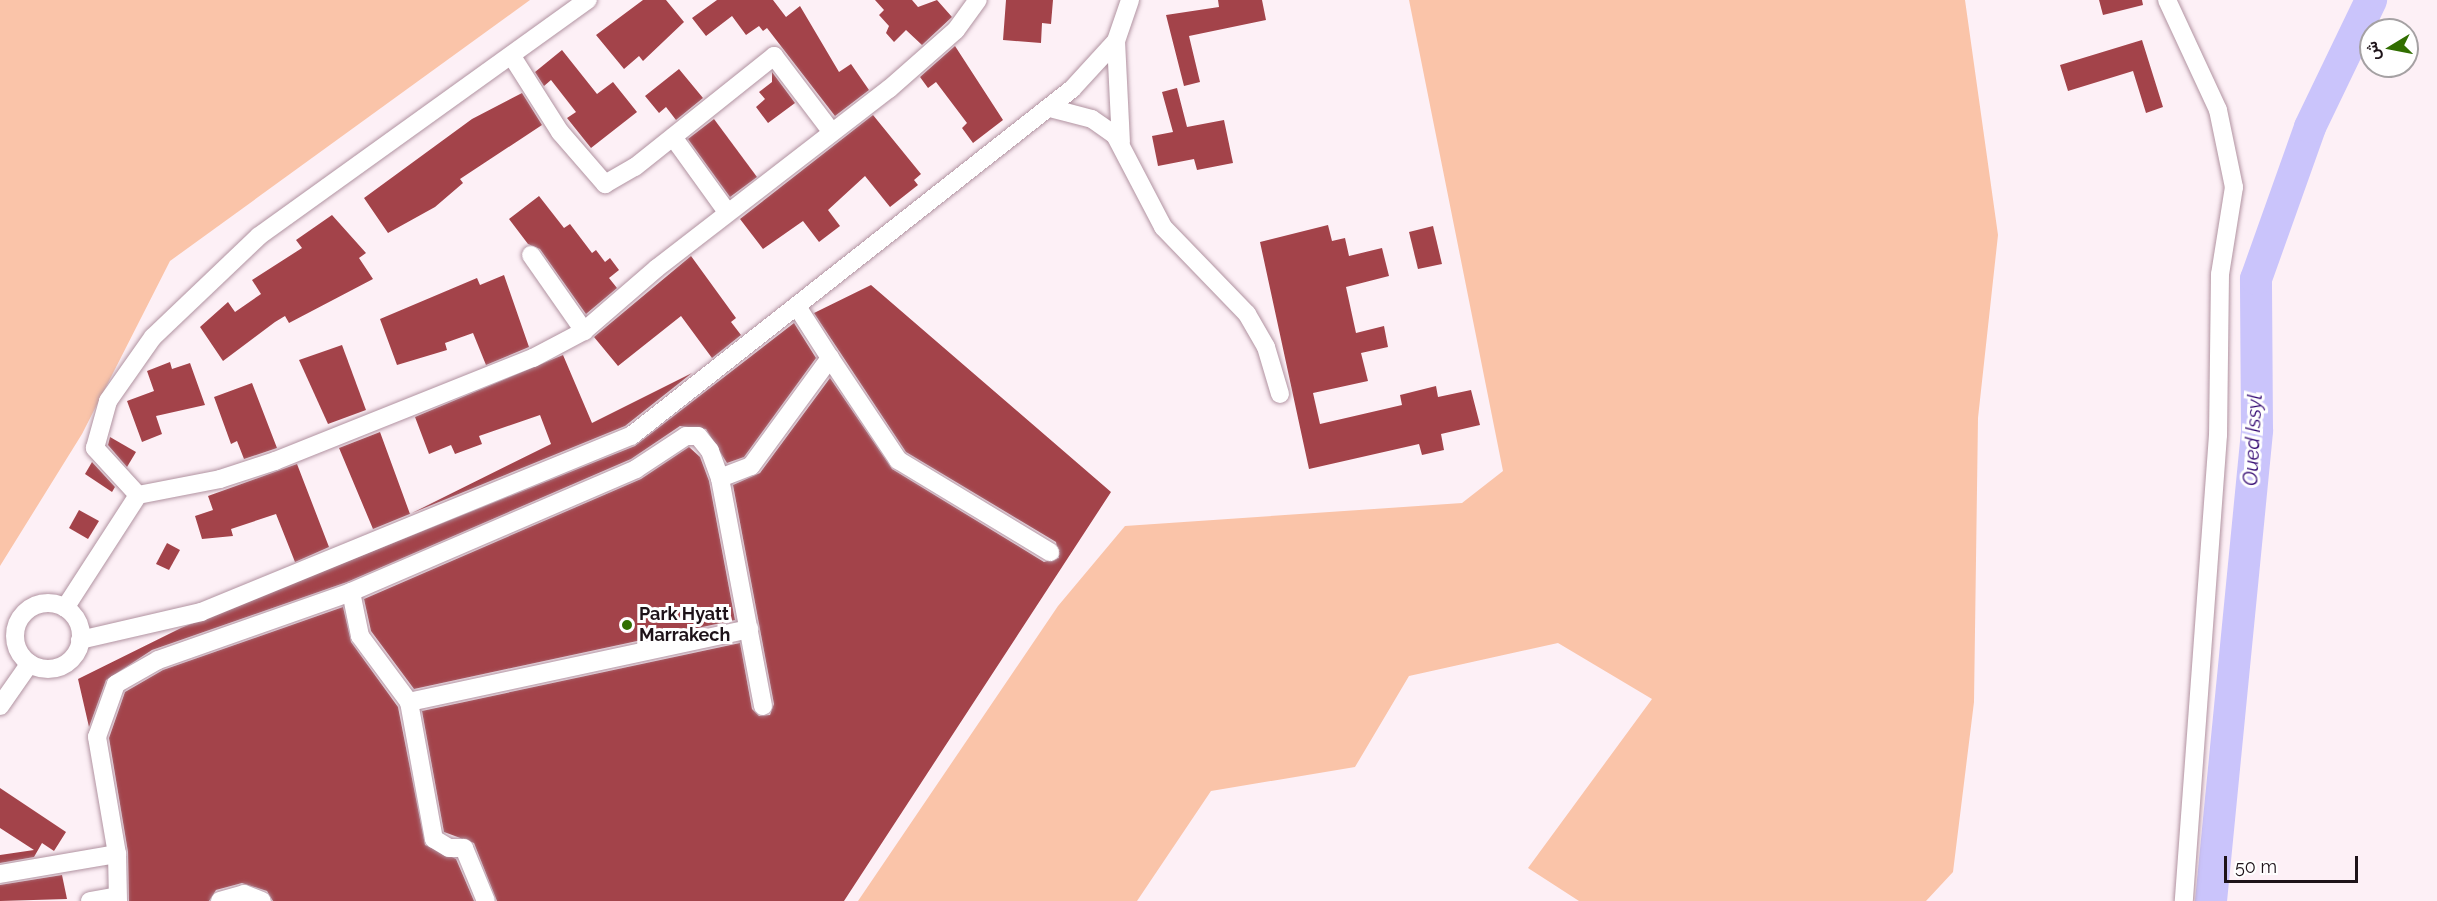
<!DOCTYPE html>
<html>
<head>
<meta charset="utf-8">
<style>
  body { margin:0 }
  #map { position:relative; width:2437px; height:901px; overflow:hidden; background:#fdf0f6; font-family:Raleway,Vazirmatn,sans-serif }
  div>[style] { position:absolute }
  [style*='--x'] { left:calc(var(--x)*1px); top:calc(var(--y)*1px); width:calc(var(--w)*1px); rotate:calc(var(--a)*1deg) }
  .green>* { inset:0; background:#fac4a9 }
  .river>* { height:32px; margin:-16px; padding:0 16px; transform-origin:16px; border-radius:16px; background:#cac4fb }
  .building>* { inset:0; background:#a3434a }
  .roads { filter:drop-shadow(0 0 2px #b193a1) drop-shadow(0 0 2px #b193a1) }
  .street>* { height:18px; margin:-9px; padding:0 9px; transform-origin:9px; border-radius:9px; background:#fff }
  .street>.ring { margin:-9px; padding:0; box-sizing:content-box; background:none; border:18px solid #fff; border-radius:50% }
  .dots>* { width:16px; height:16px; translate:-50% -50%; box-sizing:border-box; border:3px solid #fff; border-radius:50% }
  span { translate:-50% -50%; white-space:nowrap; text-align:center; line-height:1.15; -webkit-text-stroke:6px #fff; paint-order:stroke }
  .poi-label { font-size:18px; color:#1e1319; font-weight:700 }
  .left { translate:0 -50%; text-align:left }
  .water-label { font-size:20px; color:#300570; font-style:italic }
  .north { position:absolute; left:2359px; top:18px; width:60px; height:60px; box-sizing:border-box; background:#fff; border:2px solid #a5a1a3; border-radius:50%; rotate:260deg; font-size:16px; font-weight:700; line-height:24px; text-align:center; color:#1e1319 }
  .north::after { content:''; display:block; margin:auto; width:21px; height:27px; background:#316e00; clip-path:polygon(50% 0,100% 100%,50% 72%,0 100%) }
  .scale { position:absolute; left:2224px; top:856px; width:134px; height:27px; box-sizing:border-box; border:3px solid #1e1319; border-top:0; padding-left:8px; font-size:18px; line-height:21px; white-space:nowrap; color:#1e1319; -webkit-text-stroke:4px #fff; paint-order:stroke }
</style>
</head>
<body>
<div id="map">
  <div class="green">
    <i style="clip-path:polygon(0 0,530px 0,170px 261px,82px 434px,0 566px)"></i>
    <i style="clip-path:polygon(1409px 0,1965px 0,1998px 235px,1978px 418px,1974px 702px,1953px 872px,1926px 901px,1579px 901px,1528px 868px,1652px 699px,1558px 643px,1409px 676px,1355px 767px,1211px 791px,1137px 901px,858px 901px,1058px 606px,1125px 526px,1462px 503px,1503px 471px)"></i>
  </div>
  <div class="river">
    <i style="--x:2211;--y:901;--w:473;--a:-84.4"></i>
    <i style="--x:2257;--y:430;--w:151;--a:-90.4"></i>
    <i style="--x:2256;--y:279;--w:161;--a:-70.4"></i>
    <i style="--x:2310;--y:127;--w:141;--a:-64.3"></i>
  </div>
  <div class="building">
    <i style="clip-path:polygon(643px 0,666px 0,684px 22px,643px 61px,639px 56px,624px 69px,596px 35px)"></i>
    <i style="clip-path:polygon(717px 0,773px 0,786px 17px,800px 6px,839px 72px,851px 64px,869px 90px,835px 116px,767px 28px,763px 31px,759px 26px,746px 35px,732px 16px,706px 36px,692px 18px)"></i>
    <i style="clip-path:polygon(875px 0,912px 0,918px 7px,937px 0,952px 17px,922px 45px,906px 30px,894px 42px,886px 33px,889px 26px,879px 15px,884px 10px)"></i>
    <i style="clip-path:polygon(1006px 0,1053px 0,1051px 24px,1042px 23px,1041px 43px,1003px 40px)"></i>
    <i style="clip-path:polygon(1218px 0,1262px 0,1266px 20px,1189px 36px,1200px 82px,1184px 86px,1166px 15px,1219px 7px)"></i>
    <i style="clip-path:polygon(2099px 0,2142px 0,2143px 5px,2103px 15px)"></i>
    <i style="clip-path:polygon(2142px 40px,2163px 107px,2146px 113px,2133px 71px,2068px 91px,2060px 65px)"></i>
    <i style="clip-path:polygon(955px 46px,1003px 120px,973px 143px,962px 128px,967px 123px,936px 82px,928px 88px,920px 77px)"></i>
    <i style="clip-path:polygon(562px 50px,597px 94px,613px 82px,637px 112px,591px 148px,567px 118px,576px 112px,551px 80px,544px 86px,535px 72px)"></i>
    <i style="clip-path:polygon(679px 69px,703px 98px,676px 120px,666px 107px,659px 113px,645px 96px)"></i>
    <i style="clip-path:polygon(772px 72px,795px 103px,768px 123px,756px 107px,765px 99px,759px 92px,772px 82px)"></i>
    <i style="clip-path:polygon(1177px 88px,1187px 127px,1224px 120px,1233px 163px,1197px 170px,1194px 159px,1158px 166px,1152px 136px,1173px 132px,1162px 92px)"></i>
    <i style="clip-path:polygon(522px 93px,542px 125px,460px 179px,463px 183px,435px 207px,388px 233px,364px 198px,472px 119px)"></i>
    <i style="clip-path:polygon(873px 115px,921px 174px,914px 180px,918px 185px,890px 207px,865px 176px,828px 210px,840px 226px,819px 242px,803px 221px,763px 249px,740px 219px)"></i>
    <i style="clip-path:polygon(714px 119px,757px 177px,730px 197px,688px 139px)"></i>
    <i style="clip-path:polygon(539px 196px,564px 228px,570px 224px,592px 253px,596px 250px,605px 262px,610px 258px,619px 270px,609px 278px,617px 288px,586px 314px,540px 249px,528px 244px,509px 219px)"></i>
    <i style="clip-path:polygon(332px 215px,366px 253px,359px 258px,373px 279px,289px 323px,285px 316px,275px 322px,223px 361px,200px 327px,228px 302px,235px 312px,261px 294px,252px 280px,302px 248px,296px 240px)"></i>
    <i style="clip-path:polygon(1328px 225px,1332px 241px,1345px 238px,1349px 256px,1382px 248px,1389px 276px,1346px 287px,1356px 333px,1384px 326px,1388px 347px,1361px 353px,1368px 381px,1313px 393px,1320px 424px,1402px 405px,1400px 395px,1436px 386px,1438px 397px,1471px 390px,1480px 425px,1441px 434px,1444px 450px,1422px 455px,1419px 444px,1309px 469px,1260px 242px)"></i>
    <i style="clip-path:polygon(1433px 226px,1442px 264px,1418px 269px,1409px 232px)"></i>
    <i style="clip-path:polygon(691px 256px,736px 318px,731px 322px,741px 335px,712px 358px,681px 316px,618px 366px,594px 337px)"></i>
    <i style="clip-path:polygon(504px 275px,529px 347px,486px 365px,473px 333px,445px 343px,447px 350px,397px 365px,380px 319px,477px 278px,480px 285px)"></i>
    <i style="clip-path:polygon(871px 285px,1111px 492px,844px 901px,497px 901px,474px 843px,444px 832px,422px 711px,740px 643px,752px 709px,759px 716px,770px 715px,774px 704px,733px 485px,760px 473px,830px 378px,892px 469px,1044px 562px,1059px 558px,1056px 542px,906px 452px,814px 313px)"></i>
    <i style="clip-path:polygon(794px 323px,816px 358px,744px 457px,727px 463px,706px 429px,680px 426px,631px 459px,347px 582px,152px 650px,106px 680px,89px 727px,78px 679px,181px 628px,635px 446px)"></i>
    <i style="clip-path:polygon(342px 345px,366px 410px,328px 424px,299px 360px)"></i>
    <i style="clip-path:polygon(563px 355px,592px 423px,692px 373px,625px 426px,373px 529px,339px 448px,380px 432px,410px 514px,551px 444px,540px 415px,479px 436px,482px 444px,455px 454px,451px 445px,429px 454px,415px 417px)"></i>
    <i style="clip-path:polygon(170px 362px,172px 369px,190px 363px,205px 405px,156px 416px,162px 434px,142px 442px,127px 401px,154px 391px,147px 371px)"></i>
    <i style="clip-path:polygon(252px 383px,277px 448px,244px 459px,237px 441px,231px 444px,214px 397px)"></i>
    <i style="clip-path:polygon(110px 437px,136px 452px,127px 467px,108px 445px)"></i>
    <i style="clip-path:polygon(689px 447px,700px 457px,709px 481px,735px 620px,414px 689px,371px 631px,364px 599px,641px 479px)"></i>
    <i style="clip-path:polygon(92px 462px,115px 487px,112px 492px,85px 474px)"></i>
    <i style="clip-path:polygon(297px 464px,329px 547px,295px 562px,276px 514px,231px 529px,233px 536px,202px 539px,195px 516px,213px 510px,208px 496px)"></i>
    <i style="clip-path:polygon(79px 510px,99px 521px,88px 539px,69px 528px)"></i>
    <i style="clip-path:polygon(167px 543px,180px 550px,169px 570px,156px 564px)"></i>
    <i style="clip-path:polygon(343px 607px,351px 642px,398px 707px,425px 845px,456px 859px,474px 901px,273px 901px,267px 891px,242px 883px,216px 890px,209px 901px,129px 901px,128px 852px,109px 738px,125px 692px,163px 670px)"></i>
    <i style="clip-path:polygon(0 788px,66px 832px,54px 851px,42px 843px,34px 857px,0 863px,0 855px,34px 850px,0 828px)"></i>
    <i style="clip-path:polygon(62px 875px,67px 899px,0 901px,0 885px)"></i>
  </div>
  <div class="roads">
    <div class="street">
      <i style="--x:2167;--y:0;--w:121;--a:65.1"></i>
      <i style="--x:2218;--y:110;--w:79;--a:78.3"></i>
      <i style="--x:2234;--y:187;--w:88;--a:99.1"></i>
      <i style="--x:2220;--y:274;--w:161;--a:90.7"></i>
      <i style="--x:2218;--y:435;--w:467;--a:94.2"></i>
      <i style="--x:1116;--y:41;--w:101;--a:87.2"></i>
      <i style="--x:513;--y:58;--w:88;--a:57.6"></i>
      <i style="--x:560;--y:132;--w:69;--a:49.1"></i>
      <i style="--x:605;--y:184;--w:34;--a:-30"></i>
      <i style="--x:635;--y:167;--w:178;--a:-38.6"></i>
      <i style="--x:774;--y:56;--w:94;--a:52.8"></i>
      <i style="--x:1050;--y:108;--w:43;--a:14.7"></i>
      <i style="--x:1092;--y:119;--w:28;--a:35"></i>
      <i style="--x:1115;--y:135;--w:104;--a:62.4"></i>
      <i style="--x:1163;--y:227;--w:121;--a:46"></i>
      <i style="--x:1247;--y:314;--w:38;--a:60"></i>
      <i style="--x:1266;--y:347;--w:49;--a:73.4"></i>
      <i style="--x:673;--y:137;--w:92;--a:54.2"></i>
      <i style="--x:531;--y:255;--w:93;--a:55.1"></i>
      <i style="--x:830;--y:358;--w:123;--a:56.3"></i>
      <i style="--x:898;--y:460;--w:178;--a:31.2"></i>
      <i style="--x:138;--y:495;--w:64;--a:-132.5"></i>
      <i style="--x:95;--y:448;--w:49;--a:-74.5"></i>
      <i style="--x:108;--y:401;--w:78;--a:-54.9"></i>
      <i style="--x:153;--y:337;--w:146;--a:-43.6"></i>
      <i style="--x:259;--y:236;--w:405;--a:-35.7"></i>
      <i style="--x:351;--y:592;--w:45;--a:78.4"></i>
      <i style="--x:360;--y:636;--w:82;--a:53.4"></i>
      <i style="--x:409;--y:702;--w:139;--a:79.7"></i>
      <i style="--x:434;--y:839;--w:17;--a:31"></i>
      <i style="--x:449;--y:848;--w:15;--a:0"></i>
      <i style="--x:464;--y:848;--w:57;--a:67.5"></i>
      <i class="ring" style="left:15px;top:603px;width:48px;height:48px"></i>
      <i style="--x:65;--y:608;--w:135;--a:-57.1"></i>
      <i style="--x:138;--y:495;--w:84;--a:-11"></i>
      <i style="--x:220;--y:479;--w:58;--a:-18.1"></i>
      <i style="--x:275;--y:461;--w:278;--a:-21.8"></i>
      <i style="--x:533;--y:358;--w:58;--a:-27.9"></i>
      <i style="--x:584;--y:331;--w:96;--a:-40.8"></i>
      <i style="--x:657;--y:268;--w:293;--a:-37.7"></i>
      <i style="--x:889;--y:89;--w:89;--a:-41.4"></i>
      <i style="--x:956;--y:30;--w:37;--a:-54"></i>
      <i style="--x:80;--y:640;--w:124;--a:-13"></i>
      <i style="--x:201;--y:612;--w:465;--a:-22.3"></i>
      <i style="--x:631;--y:436;--w:561;--a:-38.2"></i>
      <i style="--x:1072;--y:89;--w:65;--a:-47.5"></i>
      <i style="--x:1116;--y:41;--w:43;--a:-71.1"></i>
      <i style="--x:409;--y:702;--w:348;--a:-12.1"></i>
      <i style="--x:0;--y:706;--w:52;--a:-55.1"></i>
      <i style="--x:763;--y:706;--w:232;--a:-100.7"></i>
      <i style="--x:720;--y:478;--w:33;--a:-21"></i>
      <i style="--x:751;--y:466;--w:134;--a:-53.8"></i>
      <i style="--x:830;--y:358;--w:59;--a:-122.6"></i>
      <i style="--x:0;--y:874;--w:119;--a:-9.7"></i>
      <i style="--x:90;--y:901;--w:27;--a:-10"></i>
      <i style="--x:118;--y:901;--w:47;--a:-91.2"></i>
      <i style="--x:117;--y:854;--w:119;--a:-99.7"></i>
      <i style="--x:97;--y:737;--w:56;--a:-70.3"></i>
      <i style="--x:116;--y:684;--w:48;--a:-29.7"></i>
      <i style="--x:158;--y:660;--w:205;--a:-19.4"></i>
      <i style="--x:351;--y:592;--w:310;--a:-23.3"></i>
      <i style="--x:636;--y:469;--w:60;--a:-33.4"></i>
      <i style="--x:686;--y:436;--w:12;--a:0"></i>
      <i style="--x:698;--y:436;--w:19;--a:51"></i>
      <i style="--x:710;--y:451;--w:29;--a:70"></i>
      <i style="--x:220;--y:901;--w:25;--a:-16"></i>
      <i style="--x:244;--y:894;--w:19;--a:21"></i>
    </div>
  </div>
  <div class="dots">
    <i style="left:627px;top:625px;background:#316e00"></i>
  </div>
  <div class="poi-label">
    <span class="left" style="left:639px;top:625px">Park Hyatt<br>Marrakech</span>
  </div>
  <div class="water-label">
    <span style="left:2253px;top:440px;rotate:-87deg">Oued Issyl</span>
  </div>
  <div class="north">ش</div>
  <div class="scale">50 m</div>
</div>
</body>
</html>
